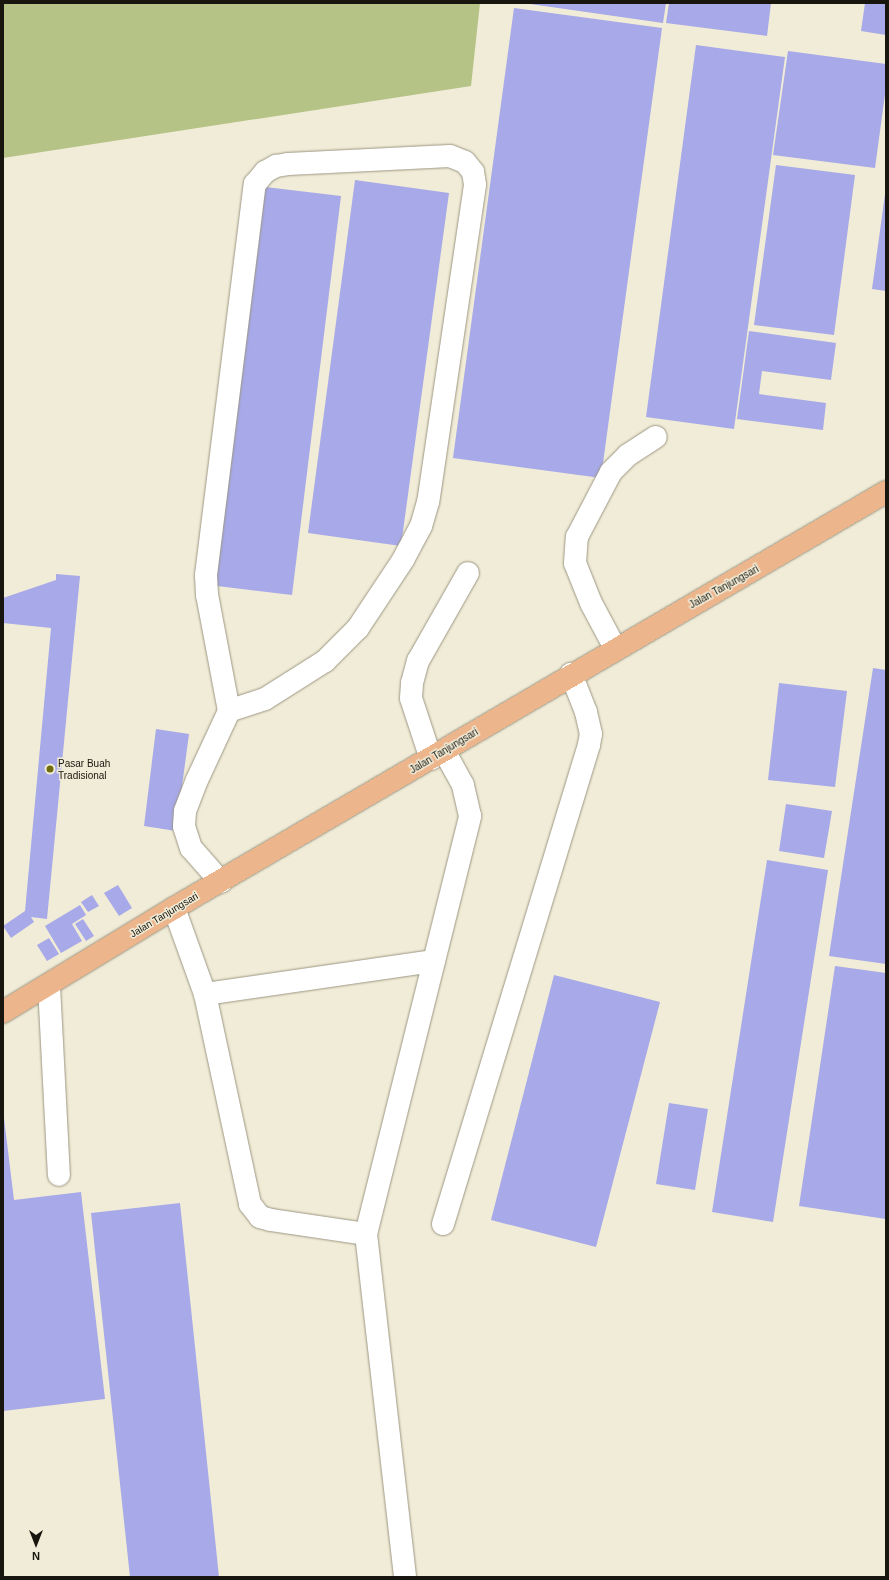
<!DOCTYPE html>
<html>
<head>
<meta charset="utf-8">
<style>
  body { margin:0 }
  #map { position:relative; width:889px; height:1580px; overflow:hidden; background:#f1ecd7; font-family:Helvetica,sans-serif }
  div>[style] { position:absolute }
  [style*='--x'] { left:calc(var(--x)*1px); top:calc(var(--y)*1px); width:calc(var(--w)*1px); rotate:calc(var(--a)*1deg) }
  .green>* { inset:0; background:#b5c387 }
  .building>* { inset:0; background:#a7a9e8 }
  .roads { filter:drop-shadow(0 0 1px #9c9784) drop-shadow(0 0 1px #9c9784) }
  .minor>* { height:22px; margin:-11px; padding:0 11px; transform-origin:11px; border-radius:11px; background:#fff }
  .major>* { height:22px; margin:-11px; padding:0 11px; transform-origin:11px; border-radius:11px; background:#ecb58c }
  .dots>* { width:11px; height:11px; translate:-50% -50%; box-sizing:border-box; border:2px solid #f1ecd7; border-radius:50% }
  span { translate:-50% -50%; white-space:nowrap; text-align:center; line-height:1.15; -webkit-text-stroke:3px #f1ecd7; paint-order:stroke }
  .street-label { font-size:10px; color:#17150e }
  .poi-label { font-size:10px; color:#17150e }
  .left { translate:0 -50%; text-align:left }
  .frame { position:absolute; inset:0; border:4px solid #17150e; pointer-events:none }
  .north { position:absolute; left:16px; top:1524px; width:40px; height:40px; -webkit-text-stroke:3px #f1ecd7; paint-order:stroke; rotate:180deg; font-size:11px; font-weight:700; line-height:16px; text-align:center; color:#17150e }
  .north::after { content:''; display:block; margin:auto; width:14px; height:18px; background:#17150e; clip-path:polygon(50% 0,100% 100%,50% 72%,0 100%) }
</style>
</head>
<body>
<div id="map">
  <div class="green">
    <i style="clip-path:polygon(3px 3px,480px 3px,471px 86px,3px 158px)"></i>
  </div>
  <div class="building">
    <i style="clip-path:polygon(523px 3px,666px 3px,663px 23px)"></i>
    <i style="clip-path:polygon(669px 3px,771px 3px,767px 36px,666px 23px)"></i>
    <i style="clip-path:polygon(865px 3px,886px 3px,886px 35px,861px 31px)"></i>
    <i style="clip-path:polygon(514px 8px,662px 28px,601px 478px,453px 458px)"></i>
    <i style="clip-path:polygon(696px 45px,785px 57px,734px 429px,646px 417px)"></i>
    <i style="clip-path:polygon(788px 51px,886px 64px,886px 87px,875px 168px,773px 155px)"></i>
    <i style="clip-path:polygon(776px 165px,855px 175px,834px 335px,754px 325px)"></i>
    <i style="clip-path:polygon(355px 180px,449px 193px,401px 546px,308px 533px)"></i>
    <i style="clip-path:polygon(257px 186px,341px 196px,292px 595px,209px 585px)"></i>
    <i style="clip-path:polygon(885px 194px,886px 194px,886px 291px,872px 289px)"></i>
    <i style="clip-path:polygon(749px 331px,836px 343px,831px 380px,762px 371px,759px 394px,826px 403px,823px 430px,737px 419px)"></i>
    <i style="clip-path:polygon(56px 574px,80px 576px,47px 919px,31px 917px,34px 922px,11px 938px,3px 926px,25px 911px,51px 628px,3px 623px,3px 598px,56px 580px)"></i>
    <i style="clip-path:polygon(873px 668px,886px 670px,886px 964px,829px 956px)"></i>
    <i style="clip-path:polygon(779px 683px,847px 691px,835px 787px,768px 780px)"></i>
    <i style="clip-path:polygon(156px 729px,189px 734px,176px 831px,144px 826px)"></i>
    <i style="clip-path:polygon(786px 804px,832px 811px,824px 858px,779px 851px)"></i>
    <i style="clip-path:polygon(767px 860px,828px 870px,773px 1222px,712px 1212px)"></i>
    <i style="clip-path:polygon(118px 885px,132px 908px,119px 916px,104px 893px)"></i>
    <i style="clip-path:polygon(92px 895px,99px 906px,88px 912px,81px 902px)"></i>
    <i style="clip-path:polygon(80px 905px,86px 915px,72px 924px,82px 941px,61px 953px,45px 926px)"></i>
    <i style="clip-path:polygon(83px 919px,94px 936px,86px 941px,75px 924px)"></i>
    <i style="clip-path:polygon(49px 938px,59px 954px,47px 961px,37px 945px)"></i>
    <i style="clip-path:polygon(835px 966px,886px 973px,886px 1219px,799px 1206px)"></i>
    <i style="clip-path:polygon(554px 975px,660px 1002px,596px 1247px,491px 1220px)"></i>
    <i style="clip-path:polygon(669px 1103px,708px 1109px,695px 1190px,656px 1184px)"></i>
    <i style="clip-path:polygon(4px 1118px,14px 1200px,81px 1192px,105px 1399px,3px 1411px)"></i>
    <i style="clip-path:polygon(180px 1203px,219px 1577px,130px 1577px,91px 1213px)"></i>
  </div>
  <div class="roads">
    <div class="minor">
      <i style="--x:615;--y:648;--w:51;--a:-118.1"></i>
      <i style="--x:591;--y:603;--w:43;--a:-111.8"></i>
      <i style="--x:575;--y:563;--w:26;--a:-86"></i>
      <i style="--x:577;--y:537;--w:73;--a:-62.4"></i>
      <i style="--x:611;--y:472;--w:24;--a:-45"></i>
      <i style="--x:628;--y:455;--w:33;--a:-33"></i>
      <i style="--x:431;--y:759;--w:64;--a:-108.2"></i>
      <i style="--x:411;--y:698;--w:15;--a:-86"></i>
      <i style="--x:412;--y:683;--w:23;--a:-75"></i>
      <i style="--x:418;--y:661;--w:101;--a:-60.4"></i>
      <i style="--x:221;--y:882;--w:45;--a:-131.4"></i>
      <i style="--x:191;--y:848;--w:23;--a:-108"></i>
      <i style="--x:184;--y:826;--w:15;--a:-86"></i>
      <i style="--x:185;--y:811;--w:33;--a:-69"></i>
      <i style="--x:197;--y:780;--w:76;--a:-65.1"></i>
      <i style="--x:229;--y:711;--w:118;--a:-100.7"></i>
      <i style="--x:207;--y:595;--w:20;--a:-93"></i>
      <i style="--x:206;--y:575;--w:394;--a:-82.9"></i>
      <i style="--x:255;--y:184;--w:16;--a:-50"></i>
      <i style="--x:265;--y:172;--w:13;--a:-29"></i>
      <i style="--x:276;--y:166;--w:12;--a:-9"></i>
      <i style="--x:288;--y:164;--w:162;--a:-2.8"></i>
      <i style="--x:450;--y:156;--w:16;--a:22"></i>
      <i style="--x:465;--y:162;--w:13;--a:51"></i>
      <i style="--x:473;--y:172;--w:13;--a:81"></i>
      <i style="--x:475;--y:185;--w:320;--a:98.4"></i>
      <i style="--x:428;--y:502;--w:25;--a:106"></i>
      <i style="--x:421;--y:526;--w:38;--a:118"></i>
      <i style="--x:403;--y:560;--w:82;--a:123.5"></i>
      <i style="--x:358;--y:628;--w:47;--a:135"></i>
      <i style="--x:325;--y:661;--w:71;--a:147.7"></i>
      <i style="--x:265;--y:699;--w:38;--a:162"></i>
      <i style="--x:174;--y:908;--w:91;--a:70.2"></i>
      <i style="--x:205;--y:994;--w:215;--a:77.9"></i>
      <i style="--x:250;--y:1204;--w:16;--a:52"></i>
      <i style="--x:260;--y:1217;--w:11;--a:15"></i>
      <i style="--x:271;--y:1220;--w:96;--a:8.4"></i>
      <i style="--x:366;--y:1234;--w:345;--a:83.5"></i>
      <i style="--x:49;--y:986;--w:189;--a:87"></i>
      <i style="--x:205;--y:994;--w:231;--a:-8.2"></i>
      <i style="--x:443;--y:1224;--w:501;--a:-73.05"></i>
      <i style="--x:589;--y:745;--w:11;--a:-80"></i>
      <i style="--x:591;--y:734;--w:23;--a:-103"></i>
      <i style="--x:586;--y:712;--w:41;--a:-111.5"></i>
      <i style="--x:366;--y:1234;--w:431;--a:-76"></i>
      <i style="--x:470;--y:816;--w:32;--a:-103"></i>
      <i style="--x:463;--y:785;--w:39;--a:-119"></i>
    </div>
    <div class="major">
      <i style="--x:3;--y:1012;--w:200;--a:-31.3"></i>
      <i style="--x:174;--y:908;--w:825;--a:-30.3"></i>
    </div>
  </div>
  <div class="dots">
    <i style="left:50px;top:769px;background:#6e6c0c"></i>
  </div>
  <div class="street-label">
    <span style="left:724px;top:587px;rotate:-29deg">Jalan Tanjungsari</span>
    <span style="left:444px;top:751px;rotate:-31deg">Jalan Tanjungsari</span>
    <span style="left:164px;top:915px;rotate:-31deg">Jalan Tanjungsari</span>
  </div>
  <div class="poi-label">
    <span class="left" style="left:58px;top:769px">Pasar Buah<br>Tradisional</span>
  </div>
  <div class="frame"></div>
  <div class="north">N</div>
</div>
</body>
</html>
